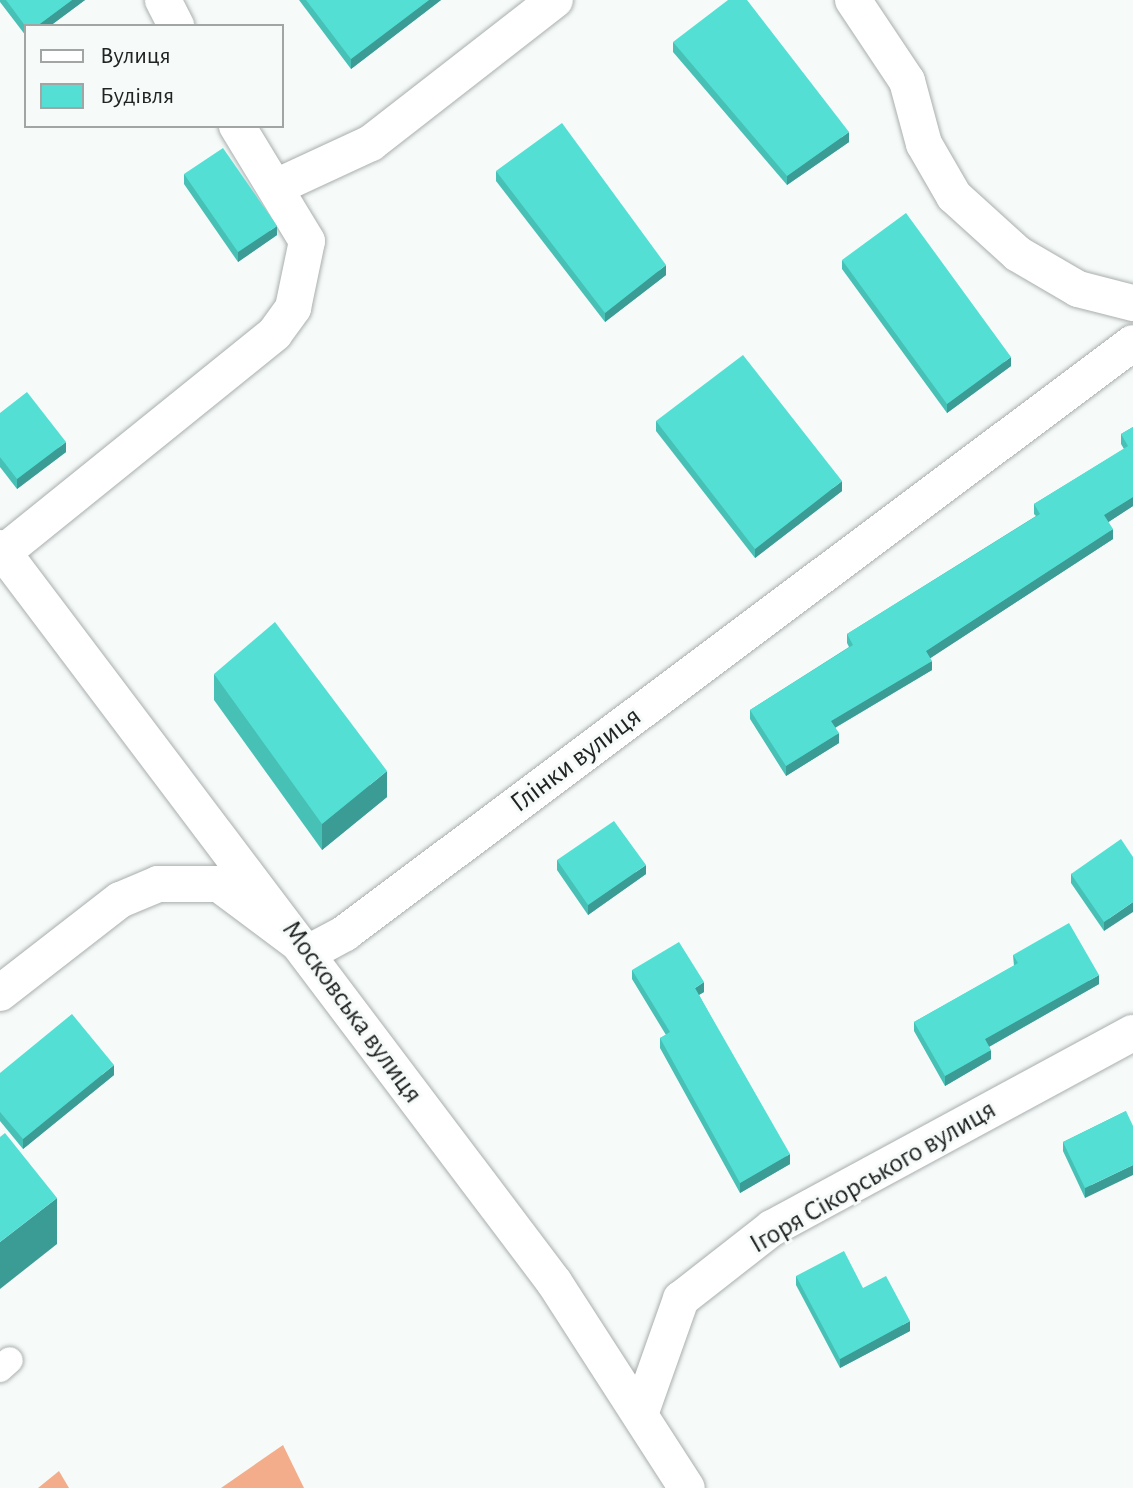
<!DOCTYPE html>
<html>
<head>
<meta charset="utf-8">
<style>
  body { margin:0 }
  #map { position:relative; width:1133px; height:1488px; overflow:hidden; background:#f6fbfa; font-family:"Alegreya Sans",sans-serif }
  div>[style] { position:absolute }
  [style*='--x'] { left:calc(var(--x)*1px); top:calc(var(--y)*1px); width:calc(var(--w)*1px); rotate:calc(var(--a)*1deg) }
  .forest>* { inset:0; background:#f4ad8a }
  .roads { filter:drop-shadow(0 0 2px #a9aead) drop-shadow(0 0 2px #a9aead) }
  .pedestrian>* { height:26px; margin:-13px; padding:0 13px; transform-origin:13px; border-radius:13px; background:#fff }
  .minor>* { height:36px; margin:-18px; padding:0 18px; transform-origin:18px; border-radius:18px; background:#fff }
  .wall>* { inset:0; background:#47c0b6 }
  .shaded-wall>* { inset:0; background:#3a9c94 }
  .building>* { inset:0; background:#53dfd4 }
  span { translate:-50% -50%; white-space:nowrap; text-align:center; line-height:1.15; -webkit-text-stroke:6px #f6fbfa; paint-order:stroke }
  .street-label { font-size:28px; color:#222424 }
  .legend { position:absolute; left:24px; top:24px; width:260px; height:104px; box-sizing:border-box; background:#f6fbfa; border:2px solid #a1a5a4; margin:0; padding:10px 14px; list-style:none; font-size:24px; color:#222424 }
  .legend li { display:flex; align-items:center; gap:16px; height:40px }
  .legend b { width:40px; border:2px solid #a1a5a4 }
</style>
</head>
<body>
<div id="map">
  <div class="forest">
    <i style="clip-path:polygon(283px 1445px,304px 1488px,221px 1488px)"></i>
    <i style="clip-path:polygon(59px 1471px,69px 1488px,38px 1488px)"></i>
  </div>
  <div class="roads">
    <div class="pedestrian">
      <i style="--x:0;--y:1369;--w:13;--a:-42"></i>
    </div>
    <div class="minor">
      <i style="--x:163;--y:0;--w:29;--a:63"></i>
      <i style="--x:853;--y:0;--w:97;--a:56.3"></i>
      <i style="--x:907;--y:81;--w:65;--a:74.9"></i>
      <i style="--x:924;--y:144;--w:60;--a:60"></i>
      <i style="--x:954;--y:196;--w:86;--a:42.2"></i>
      <i style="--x:1018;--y:254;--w:69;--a:30.3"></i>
      <i style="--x:1078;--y:289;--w:57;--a:14.3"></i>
      <i style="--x:278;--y:186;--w:102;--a:-24.8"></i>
      <i style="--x:371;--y:143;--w:233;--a:-37.9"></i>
      <i style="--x:0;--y:548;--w:920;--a:52.96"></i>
      <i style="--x:554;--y:1282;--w:245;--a:57.2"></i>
      <i style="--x:4;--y:552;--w:348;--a:-38.9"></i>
      <i style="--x:275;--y:333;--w:31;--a:-54"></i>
      <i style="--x:293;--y:308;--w:68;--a:-78.2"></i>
      <i style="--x:307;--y:241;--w:135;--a:-121.3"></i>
      <i style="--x:0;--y:993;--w:152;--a:-37.8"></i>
      <i style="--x:120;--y:900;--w:41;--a:-22.8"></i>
      <i style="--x:158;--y:884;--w:61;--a:0"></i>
      <i style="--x:219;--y:884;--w:114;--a:36.8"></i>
      <i style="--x:310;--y:952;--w:40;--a:-28"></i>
      <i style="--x:345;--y:933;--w:984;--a:-36.82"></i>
      <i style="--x:642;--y:1409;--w:117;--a:-70.5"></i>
      <i style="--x:681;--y:1299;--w:115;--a:-38"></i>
      <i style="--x:772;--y:1228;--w:410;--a:-28.4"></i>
    </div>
  </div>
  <div class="wall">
    <i style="clip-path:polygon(0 0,85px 0,50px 26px,26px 26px,26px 36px,0 2px)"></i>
    <i style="clip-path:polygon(299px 0,441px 0,351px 69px)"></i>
    <i style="clip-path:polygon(673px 42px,849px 142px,787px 185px,673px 52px)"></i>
    <i style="clip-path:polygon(496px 171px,666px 275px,605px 322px,496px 181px)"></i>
    <i style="clip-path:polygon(184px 174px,277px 235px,238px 262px,184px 184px)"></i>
    <i style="clip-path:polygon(842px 260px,1011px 366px,947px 413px,842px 269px)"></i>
    <i style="clip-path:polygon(0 413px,66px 452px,17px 489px,0 467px)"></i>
    <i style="clip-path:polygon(656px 421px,842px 491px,755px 558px,656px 431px)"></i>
    <i style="clip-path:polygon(1133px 427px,1133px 506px,1108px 522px,1113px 539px,930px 658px,932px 670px,835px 728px,839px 743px,786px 776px,750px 719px,750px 710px,849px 647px,847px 643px,847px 634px,1036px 516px,1034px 514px,1034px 504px,1124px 449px,1121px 444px,1121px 434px)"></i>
    <i style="clip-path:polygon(214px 674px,387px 797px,322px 850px,214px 700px)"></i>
    <i style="clip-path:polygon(1133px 857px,1104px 931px,1071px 883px,1071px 874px)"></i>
    <i style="clip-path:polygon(557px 860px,646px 874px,588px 915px,557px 870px)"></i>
    <i style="clip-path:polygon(1013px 955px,1099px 984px,989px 1047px,991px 1059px,945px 1086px,914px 1031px,914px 1022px,1014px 966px)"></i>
    <i style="clip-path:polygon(632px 970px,704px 992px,699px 995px,790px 1164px,740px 1193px,660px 1048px,660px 1038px,666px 1035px,632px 979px)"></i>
    <i style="clip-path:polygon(0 1073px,114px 1075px,23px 1149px,0 1121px)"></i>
    <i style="clip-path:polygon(1126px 1111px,1085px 1198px,1063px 1151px,1063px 1142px)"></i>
    <i style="clip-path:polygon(796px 1276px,863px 1288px,910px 1331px,840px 1368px,796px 1285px)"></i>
  </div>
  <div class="shaded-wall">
    <i style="clip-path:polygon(72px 0,85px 0,50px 26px,37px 26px)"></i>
    <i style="clip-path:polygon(429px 0,441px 0,351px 69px,351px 59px)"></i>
    <i style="clip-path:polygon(849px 132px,849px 142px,787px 185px,787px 176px)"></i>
    <i style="clip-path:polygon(277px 226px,277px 235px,238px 262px,238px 252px)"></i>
    <i style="clip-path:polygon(666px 265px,666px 275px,605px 322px,605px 313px)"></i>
    <i style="clip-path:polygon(1011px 357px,1011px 366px,947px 413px,947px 404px)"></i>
    <i style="clip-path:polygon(66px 442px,66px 452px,17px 489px,17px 479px)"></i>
    <i style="clip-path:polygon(842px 481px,842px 491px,755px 558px,755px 549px)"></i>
    <i style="clip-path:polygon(1133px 497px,1133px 506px,1104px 525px,1104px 515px)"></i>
    <i style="clip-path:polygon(1113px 529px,1113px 539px,926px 661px,926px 651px)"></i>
    <i style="clip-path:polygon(932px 661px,932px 670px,831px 730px,831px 721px)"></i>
    <i style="clip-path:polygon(839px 733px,839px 743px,786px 776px,786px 766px)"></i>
    <i style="clip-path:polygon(387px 771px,387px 797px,322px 850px,322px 824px)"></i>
    <i style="clip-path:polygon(646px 865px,646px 874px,588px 915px,588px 905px)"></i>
    <i style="clip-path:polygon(1133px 902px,1133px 912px,1104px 931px,1104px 922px)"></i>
    <i style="clip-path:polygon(1099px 975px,1099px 984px,985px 1049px,985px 1039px)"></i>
    <i style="clip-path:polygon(704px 982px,704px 992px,695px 997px,695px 988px)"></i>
    <i style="clip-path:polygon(991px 1050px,991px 1059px,945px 1086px,945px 1076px)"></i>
    <i style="clip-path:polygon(114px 1065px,114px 1075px,23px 1149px,23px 1139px)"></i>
    <i style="clip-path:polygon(790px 1154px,790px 1164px,740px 1193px,740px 1183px)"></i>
    <i style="clip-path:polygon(1133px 1165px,1133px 1175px,1085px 1198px,1085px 1188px)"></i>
    <i style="clip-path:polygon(57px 1198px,57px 1244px,0 1289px,0 1242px)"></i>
    <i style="clip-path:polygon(910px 1321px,910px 1331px,840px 1368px,840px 1359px)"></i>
  </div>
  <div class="building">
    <i style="clip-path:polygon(6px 0,72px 0,37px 26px,26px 27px)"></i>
    <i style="clip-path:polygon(306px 0,429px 0,351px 59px)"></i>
    <i style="clip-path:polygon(728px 0,747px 0,849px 132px,787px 176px,673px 42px)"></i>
    <i style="clip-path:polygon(562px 123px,666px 265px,605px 313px,496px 171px)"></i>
    <i style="clip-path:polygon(223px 148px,277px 226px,238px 252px,184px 174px)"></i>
    <i style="clip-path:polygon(906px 213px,1011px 357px,947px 404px,842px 260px)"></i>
    <i style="clip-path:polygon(743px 355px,842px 481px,755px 549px,656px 421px)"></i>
    <i style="clip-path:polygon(27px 392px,66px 442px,17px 479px,0 457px,0 413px)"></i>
    <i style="clip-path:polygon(1133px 427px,1133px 497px,1104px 515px,1113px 529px,926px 651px,932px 661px,831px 721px,839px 733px,786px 766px,750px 710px,853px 645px,847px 634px,1040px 514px,1034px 504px,1128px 446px,1121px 434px)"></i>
    <i style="clip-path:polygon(275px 622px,387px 771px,322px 824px,214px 674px)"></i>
    <i style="clip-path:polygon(614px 821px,646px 865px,588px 905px,557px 860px)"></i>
    <i style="clip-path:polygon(1121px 839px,1133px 857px,1133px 902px,1104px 922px,1071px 874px)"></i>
    <i style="clip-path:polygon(1069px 923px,1099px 975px,985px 1039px,991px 1050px,945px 1076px,914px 1022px,1018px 963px,1013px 955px)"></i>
    <i style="clip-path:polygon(679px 942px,704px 982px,695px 988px,790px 1154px,740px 1183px,660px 1038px,670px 1032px,632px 970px)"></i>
    <i style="clip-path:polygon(72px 1014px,114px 1065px,23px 1139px,0 1112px,0 1073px)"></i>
    <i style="clip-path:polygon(1126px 1111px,1133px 1126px,1133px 1165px,1085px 1188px,1063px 1142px)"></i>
    <i style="clip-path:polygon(5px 1133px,57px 1198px,0 1242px,0 1137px)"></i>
    <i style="clip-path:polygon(844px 1251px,863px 1288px,886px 1276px,910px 1321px,840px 1359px,796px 1276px)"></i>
  </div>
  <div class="street-label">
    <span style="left:576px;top:760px;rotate:-37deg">Глінки вулиця</span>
    <span style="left:352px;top:1012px;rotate:54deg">Московська вулиця</span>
    <span style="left:873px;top:1177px;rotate:-30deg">Ігоря Сікорського вулиця</span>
  </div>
  <ul class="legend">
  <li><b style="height:10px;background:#fff"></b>Вулиця</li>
  <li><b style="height:22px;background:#53dfd4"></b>Будівля</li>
  </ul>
</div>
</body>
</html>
